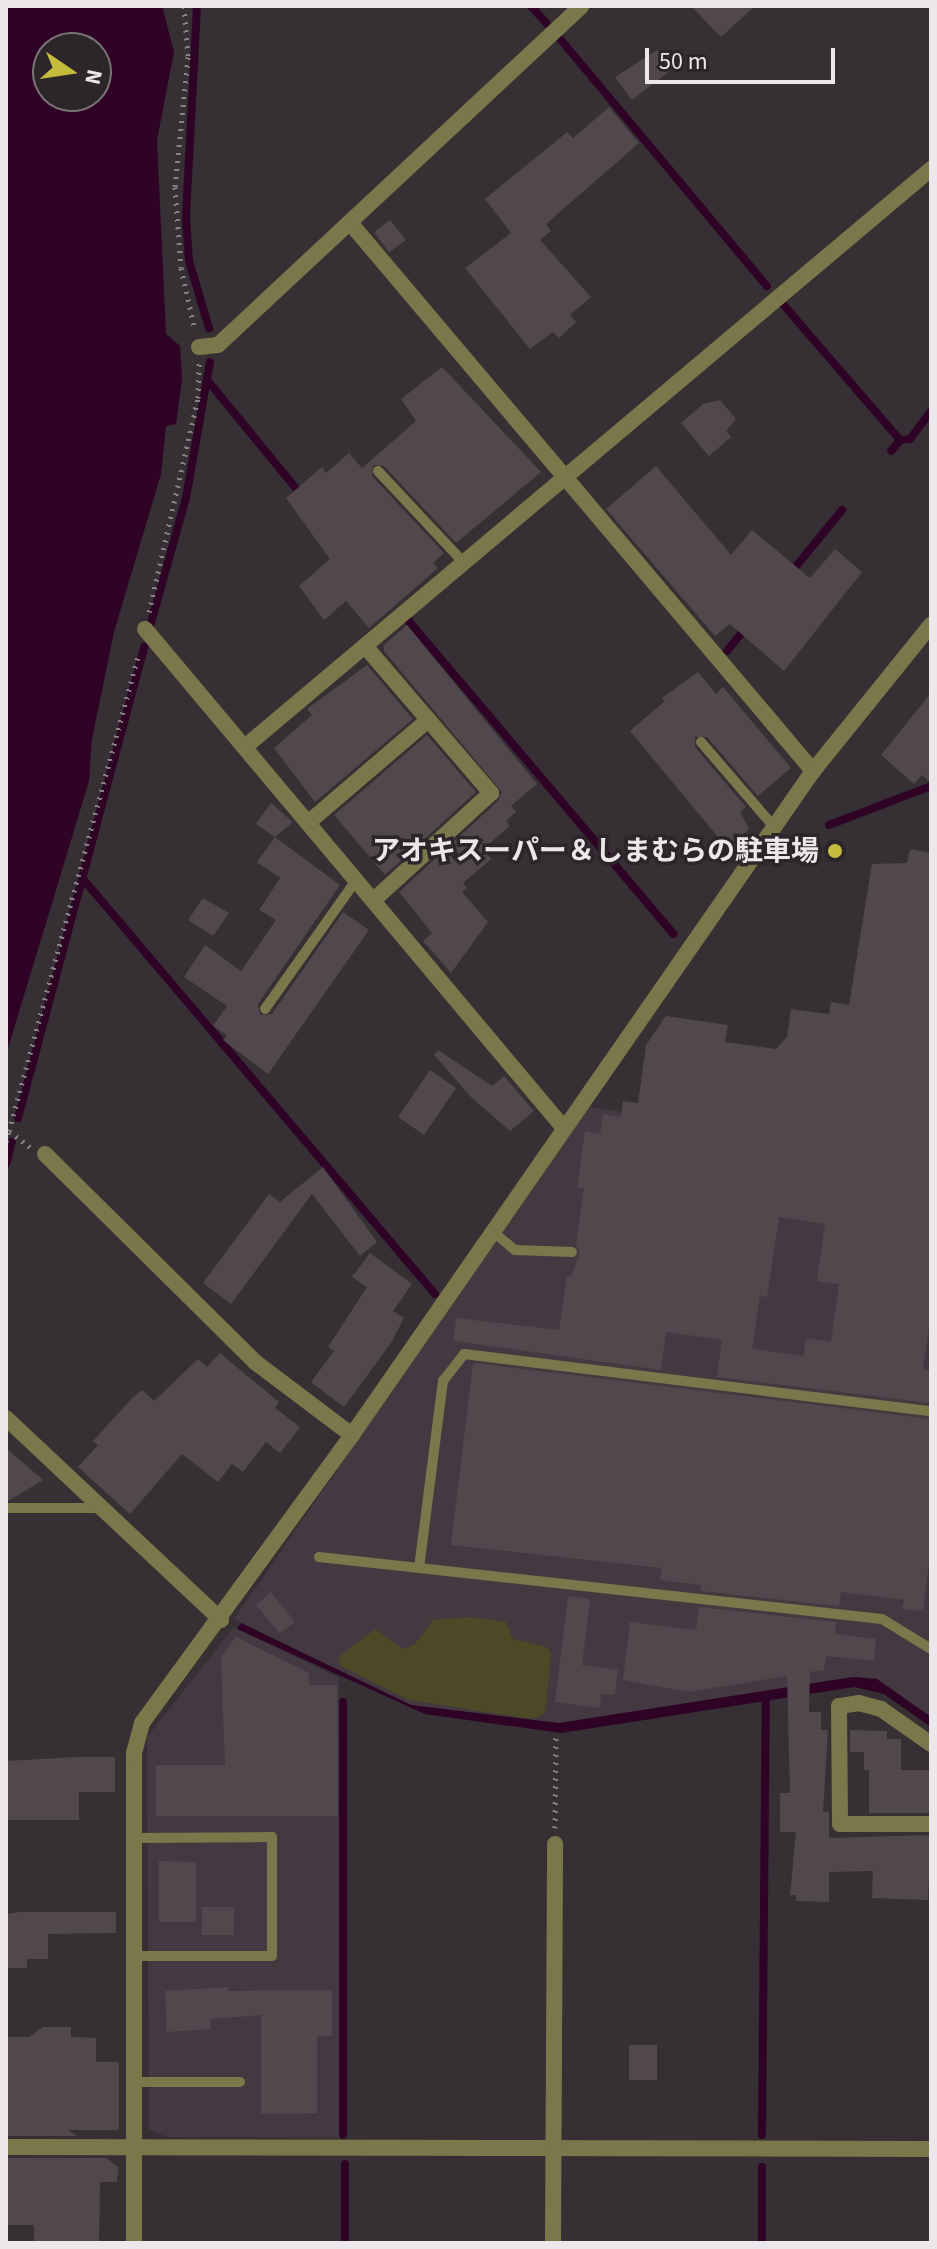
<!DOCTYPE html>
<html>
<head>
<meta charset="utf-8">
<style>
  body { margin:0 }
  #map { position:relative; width:937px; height:2249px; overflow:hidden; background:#362f33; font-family:"Source Sans 3","Noto Sans JP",sans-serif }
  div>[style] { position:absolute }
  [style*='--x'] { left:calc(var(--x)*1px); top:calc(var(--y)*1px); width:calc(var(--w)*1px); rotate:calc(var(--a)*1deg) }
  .built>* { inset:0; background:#443940 }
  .green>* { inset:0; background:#4b4926 }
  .water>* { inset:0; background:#2e0325 }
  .stream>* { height:8px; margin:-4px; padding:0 4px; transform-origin:4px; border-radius:4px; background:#2e0325 }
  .building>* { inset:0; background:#50484d }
  .path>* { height:5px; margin-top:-2.5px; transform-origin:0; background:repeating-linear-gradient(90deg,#888286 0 2px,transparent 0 8px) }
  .lane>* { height:10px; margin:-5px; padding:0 5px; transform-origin:5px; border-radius:5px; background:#7a784a }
  .street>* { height:16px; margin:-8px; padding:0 8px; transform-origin:8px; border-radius:8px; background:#7a784a }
  .dots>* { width:22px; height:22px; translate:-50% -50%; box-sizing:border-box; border:4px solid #2c2529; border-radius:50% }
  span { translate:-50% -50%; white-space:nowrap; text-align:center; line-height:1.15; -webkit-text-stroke:7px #2c2529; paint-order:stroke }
  .poi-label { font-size:28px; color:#ece7ea; font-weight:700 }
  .right { translate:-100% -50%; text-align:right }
  .frame { position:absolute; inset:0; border:8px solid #ece7ea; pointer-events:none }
  .north { position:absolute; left:32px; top:32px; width:80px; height:80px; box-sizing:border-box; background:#2c2529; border:2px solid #797376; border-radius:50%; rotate:103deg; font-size:22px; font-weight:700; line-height:32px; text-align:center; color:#ece7ea }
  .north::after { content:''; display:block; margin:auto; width:28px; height:36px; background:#c5bc3d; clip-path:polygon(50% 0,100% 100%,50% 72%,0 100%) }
  .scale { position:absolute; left:645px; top:48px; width:190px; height:36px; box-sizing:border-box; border:4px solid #ece7ea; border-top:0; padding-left:10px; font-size:24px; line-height:28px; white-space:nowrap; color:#ece7ea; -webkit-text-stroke:6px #2c2529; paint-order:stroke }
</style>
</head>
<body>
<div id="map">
  <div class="built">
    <i style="clip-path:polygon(589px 1107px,931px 1159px,931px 1717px,877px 1679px,853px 1677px,559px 1723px,530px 1723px,411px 1705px,234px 1619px)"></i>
    <i style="clip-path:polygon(234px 1627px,339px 1678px,341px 2138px,166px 2137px,149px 2129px,147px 1737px)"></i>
  </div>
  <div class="green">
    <i style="clip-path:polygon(470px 1617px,506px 1622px,513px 1639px,546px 1647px,551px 1653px,545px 1714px,531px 1719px,409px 1700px,339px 1665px,340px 1656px,375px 1629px,403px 1649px,414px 1645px,433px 1620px)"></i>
  </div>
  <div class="water">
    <i style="clip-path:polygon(evenodd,6px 6px,162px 6px,174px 52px,157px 140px,166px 334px,180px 346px,182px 379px,176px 424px,166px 426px,161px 474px,114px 632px,92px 739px,89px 781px,6px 1055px,6px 6px,48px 48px,96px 48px,96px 96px,48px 96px,48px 48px)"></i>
    <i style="clip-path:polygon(241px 1623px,411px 1705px,559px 1723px,853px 1677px,877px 1679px,931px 1717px,931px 1727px,884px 1694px,854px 1687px,561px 1733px,425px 1714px,237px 1629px)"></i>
  </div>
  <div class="stream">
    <i style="--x:197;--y:6;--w:212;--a:93"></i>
    <i style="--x:186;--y:218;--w:43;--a:86"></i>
    <i style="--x:189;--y:261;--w:70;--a:73.4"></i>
    <i style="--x:531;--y:6;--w:24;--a:48"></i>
    <i style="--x:561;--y:40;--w:321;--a:50.1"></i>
    <i style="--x:781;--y:302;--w:182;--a:49.2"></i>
    <i style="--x:900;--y:440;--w:14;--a:129"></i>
    <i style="--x:208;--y:381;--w:150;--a:50.7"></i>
    <i style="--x:900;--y:440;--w:10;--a:-6"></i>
    <i style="--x:910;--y:439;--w:35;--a:-53"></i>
    <i style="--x:789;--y:575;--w:84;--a:-50.8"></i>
    <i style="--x:408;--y:620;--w:411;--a:49.8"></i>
    <i style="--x:151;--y:623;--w:130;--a:-74.4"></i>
    <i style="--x:186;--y:498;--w:138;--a:-80"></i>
    <i style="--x:727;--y:651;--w:33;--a:-51"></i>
    <i style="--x:829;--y:825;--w:109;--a:-20.9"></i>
    <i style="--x:83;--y:879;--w:544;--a:49.7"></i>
    <i style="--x:18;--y:1118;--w:488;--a:-75"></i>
    <i style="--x:6;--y:1164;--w:23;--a:-75"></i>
    <i style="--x:343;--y:2135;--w:433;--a:-90"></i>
    <i style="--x:762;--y:2135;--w:439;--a:-89.5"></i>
    <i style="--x:345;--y:2243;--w:79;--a:-90"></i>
    <i style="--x:762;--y:2243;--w:76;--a:-90"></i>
  </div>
  <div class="building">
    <i style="clip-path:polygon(691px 6px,755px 6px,721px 37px)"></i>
    <i style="clip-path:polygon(657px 50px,671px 70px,632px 100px,615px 77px)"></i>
    <i style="clip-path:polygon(609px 107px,639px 143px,546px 224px,551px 231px,540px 240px,591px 297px,570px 315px,576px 322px,559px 338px,553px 332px,530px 349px,465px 268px,511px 233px,485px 199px,567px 132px,573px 138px)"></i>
    <i style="clip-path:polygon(390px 220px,406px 240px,389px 252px,374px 232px)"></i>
    <i style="clip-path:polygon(442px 367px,541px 472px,456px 543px,384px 466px,373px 465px,372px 476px,444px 553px,433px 563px,438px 568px,369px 628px,346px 601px,324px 620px,299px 586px,330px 559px,286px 498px,322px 467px,326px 473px,349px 453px,362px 468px,416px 421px,401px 399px)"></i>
    <i style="clip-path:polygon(720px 400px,736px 419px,726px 431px,731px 437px,709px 456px,681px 423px,703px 404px)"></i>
    <i style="clip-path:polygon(656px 466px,731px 555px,752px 530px,810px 578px,835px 549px,862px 572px,784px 671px,730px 624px,715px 636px,606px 509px)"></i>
    <i style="clip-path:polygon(407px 625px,537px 784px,511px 806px,516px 812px,506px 821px,510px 826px,483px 849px,491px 859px,463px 883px,467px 888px,462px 892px,488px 922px,451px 973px,423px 941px,432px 933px,399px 892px,498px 801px,502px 792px,384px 651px,384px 645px)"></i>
    <i style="clip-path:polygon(367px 665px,413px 719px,315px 802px,274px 748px,312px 715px,307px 709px)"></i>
    <i style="clip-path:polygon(698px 672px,716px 694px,723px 687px,791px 768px,758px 796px,707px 737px,695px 737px,695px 747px,746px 807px,740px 812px,749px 829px,727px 848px,630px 731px,665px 701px,662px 698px)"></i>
    <i style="clip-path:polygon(931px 693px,931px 783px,922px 775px,914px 784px,881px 755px)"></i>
    <i style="clip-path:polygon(427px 735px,476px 792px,385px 875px,334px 815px)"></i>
    <i style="clip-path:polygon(271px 803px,293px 822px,275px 837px,256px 824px)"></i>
    <i style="clip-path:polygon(275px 837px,340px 885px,258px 1004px,260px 1015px,272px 1014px,343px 912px,369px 930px,268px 1074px,223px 1040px,227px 1035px,213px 1026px,227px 1006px,184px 977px,205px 945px,241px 971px,276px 920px,259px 910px,280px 878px,257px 862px)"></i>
    <i style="clip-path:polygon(evenodd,910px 849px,931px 853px,931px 1314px,923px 1369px,931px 1371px,931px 1403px,717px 1377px,722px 1340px,666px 1332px,661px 1370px,454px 1341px,456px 1318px,559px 1330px,567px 1276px,571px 1277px,580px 1253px,576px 1245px,584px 1188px,577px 1188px,585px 1131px,600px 1134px,603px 1114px,621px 1117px,623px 1101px,638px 1103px,646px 1045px,666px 1016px,728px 1025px,725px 1042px,776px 1049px,787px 1037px,791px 1009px,829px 1014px,831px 1002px,849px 1005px,872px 864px,907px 863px,910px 849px,779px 1217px,825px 1224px,817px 1281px,839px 1284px,831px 1342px,806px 1338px,803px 1356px,752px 1349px,760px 1296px,767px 1297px,779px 1217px)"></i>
    <i style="clip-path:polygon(203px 898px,229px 913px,213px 936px,188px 920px)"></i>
    <i style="clip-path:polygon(438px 1050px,492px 1086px,504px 1076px,534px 1111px,510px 1131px,472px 1098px,434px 1055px)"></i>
    <i style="clip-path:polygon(430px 1070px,456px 1088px,424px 1135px,398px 1117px)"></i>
    <i style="clip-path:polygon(323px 1167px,377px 1242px,360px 1256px,312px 1194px,231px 1304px,203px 1283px,269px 1194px,280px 1202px)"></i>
    <i style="clip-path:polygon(370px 1253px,412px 1284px,393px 1311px,404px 1318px,391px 1343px,344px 1407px,311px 1382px,334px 1351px,328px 1347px,367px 1287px,352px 1277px)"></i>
    <i style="clip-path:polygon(220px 1353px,279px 1402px,275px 1408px,300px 1427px,280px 1453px,266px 1442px,243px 1472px,232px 1464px,218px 1482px,182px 1454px,130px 1514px,78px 1467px,98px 1445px,93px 1441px,133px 1397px,142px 1390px,154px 1401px,198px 1359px,207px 1367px)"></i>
    <i style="clip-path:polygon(473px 1363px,931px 1419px,931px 1547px,923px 1611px,902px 1609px,904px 1600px,841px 1592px,839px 1606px,701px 1591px,701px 1585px,660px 1580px,662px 1568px,451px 1545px)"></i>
    <i style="clip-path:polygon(6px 1448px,43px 1480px,10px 1500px,6px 1500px)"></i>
    <i style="clip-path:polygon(271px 1592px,295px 1622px,280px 1634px,256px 1605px)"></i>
    <i style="clip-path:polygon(568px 1596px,590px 1599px,582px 1665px,618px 1670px,615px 1695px,601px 1694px,600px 1708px,555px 1702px)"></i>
    <i style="clip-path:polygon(699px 1607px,836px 1622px,835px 1634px,876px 1639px,874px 1661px,826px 1656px,824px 1670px,810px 1672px,809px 1712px,821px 1712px,821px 1730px,828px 1730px,823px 1812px,829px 1812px,829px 1838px,931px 1835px,928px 1900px,872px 1898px,873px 1871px,829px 1872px,829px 1902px,796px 1901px,796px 1895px,790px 1895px,796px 1832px,780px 1832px,780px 1793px,790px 1793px,787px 1676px,688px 1692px,623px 1680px,630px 1622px,696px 1630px)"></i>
    <i style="clip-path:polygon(236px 1637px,309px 1673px,309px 1685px,337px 1685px,338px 1816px,156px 1816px,156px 1765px,225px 1765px,221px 1657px)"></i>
    <i style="clip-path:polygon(850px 1730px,887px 1731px,887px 1739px,901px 1739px,901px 1770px,931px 1770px,931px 1813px,869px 1813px,869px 1770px,864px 1770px,864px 1752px,850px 1752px)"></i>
    <i style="clip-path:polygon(78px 1757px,115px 1757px,115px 1792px,79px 1792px,79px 1820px,6px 1820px,6px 1761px)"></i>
    <i style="clip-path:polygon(159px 1861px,196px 1862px,196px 1922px,159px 1922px)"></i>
    <i style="clip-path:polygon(202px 1907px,234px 1907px,234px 1935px,202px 1935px)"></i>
    <i style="clip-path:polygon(20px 1912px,116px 1912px,116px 1933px,48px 1934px,48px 1959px,27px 1959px,27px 1968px,6px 1968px,6px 1914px)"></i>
    <i style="clip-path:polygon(228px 1987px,228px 1991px,332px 1990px,332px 2036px,317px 2036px,317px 2113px,261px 2114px,261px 2015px,210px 2019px,211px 2029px,167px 2032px,165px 1991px)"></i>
    <i style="clip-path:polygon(43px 2027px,71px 2027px,71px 2037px,96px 2038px,96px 2062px,119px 2062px,119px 2130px,68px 2130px,77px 2136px,6px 2136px,6px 2037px,29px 2037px)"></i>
    <i style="clip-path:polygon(629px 2045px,657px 2045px,657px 2080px,629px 2080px)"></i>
    <i style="clip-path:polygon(6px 2158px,106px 2158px,118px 2167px,117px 2182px,100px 2182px,99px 2243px,34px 2243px,34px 2225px,6px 2225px)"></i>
  </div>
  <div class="path">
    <i style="--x:184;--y:6;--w:51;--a:85.5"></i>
    <i style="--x:188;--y:57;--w:131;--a:95.7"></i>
    <i style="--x:175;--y:187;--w:81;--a:85.8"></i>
    <i style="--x:181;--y:268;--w:64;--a:77.3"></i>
    <i style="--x:149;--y:612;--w:220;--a:-77.1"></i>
    <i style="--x:198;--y:398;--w:35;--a:-88"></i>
    <i style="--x:6;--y:1142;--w:11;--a:-75"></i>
    <i style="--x:30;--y:1147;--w:26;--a:-143"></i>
    <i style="--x:9;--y:1131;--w:495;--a:-74.8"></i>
    <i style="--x:555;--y:1828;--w:91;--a:-89.4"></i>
  </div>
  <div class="lane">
    <i style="--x:378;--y:471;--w:126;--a:46.9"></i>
    <i style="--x:701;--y:742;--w:112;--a:49.3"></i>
    <i style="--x:265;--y:1009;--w:159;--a:-54.7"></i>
    <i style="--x:491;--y:1230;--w:31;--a:40"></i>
    <i style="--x:515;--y:1250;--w:57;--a:2"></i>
    <i style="--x:6;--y:1508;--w:94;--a:0"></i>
    <i style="--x:319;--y:1557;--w:566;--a:6.28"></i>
    <i style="--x:882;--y:1619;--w:57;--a:31.5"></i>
    <i style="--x:419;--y:1568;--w:189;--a:-82.7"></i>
    <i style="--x:443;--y:1381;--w:34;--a:-52"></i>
    <i style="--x:464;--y:1354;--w:470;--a:7"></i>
    <i style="--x:134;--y:1838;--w:138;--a:-0.4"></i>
    <i style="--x:272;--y:1837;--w:119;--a:90"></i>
    <i style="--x:272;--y:1956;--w:138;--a:180"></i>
    <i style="--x:135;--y:2082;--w:105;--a:0"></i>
  </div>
  <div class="street">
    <i style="--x:352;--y:225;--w:715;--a:49.82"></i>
    <i style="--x:199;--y:347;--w:19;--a:-6"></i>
    <i style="--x:218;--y:345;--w:497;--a:-43"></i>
    <i style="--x:145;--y:629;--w:649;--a:50"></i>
    <i style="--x:365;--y:646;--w:194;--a:49.4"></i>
    <i style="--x:491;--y:793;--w:159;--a:137.6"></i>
    <i style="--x:246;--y:746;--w:896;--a:-40.11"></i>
    <i style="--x:309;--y:822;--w:157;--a:-40.6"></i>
    <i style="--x:45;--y:1154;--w:296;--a:44.7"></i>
    <i style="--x:255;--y:1362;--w:121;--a:37"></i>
    <i style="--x:6;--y:1418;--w:295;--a:43.2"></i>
    <i style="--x:931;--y:1744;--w:61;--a:-145"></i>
    <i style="--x:881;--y:1709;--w:23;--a:-165"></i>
    <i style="--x:859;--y:1703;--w:20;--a:171"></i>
    <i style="--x:839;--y:1706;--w:118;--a:89.5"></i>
    <i style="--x:840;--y:1824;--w:91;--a:0"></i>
    <i style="--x:6;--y:2147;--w:925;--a:0.12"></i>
    <i style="--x:134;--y:2243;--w:490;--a:-90"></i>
    <i style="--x:134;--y:1753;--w:31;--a:-75"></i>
    <i style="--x:142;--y:1723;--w:356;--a:-53.9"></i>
    <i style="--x:352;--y:1435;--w:808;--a:-55.23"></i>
    <i style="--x:813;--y:771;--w:188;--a:-51.1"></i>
    <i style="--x:553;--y:2243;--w:399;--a:-89.7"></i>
  </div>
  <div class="dots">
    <i style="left:835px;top:851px;background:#c5bc3d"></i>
  </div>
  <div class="poi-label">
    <span class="right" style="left:819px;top:851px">アオキスーパー＆しまむらの駐車場</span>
  </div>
  <div class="frame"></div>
  <div class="north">N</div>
  <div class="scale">50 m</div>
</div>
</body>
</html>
